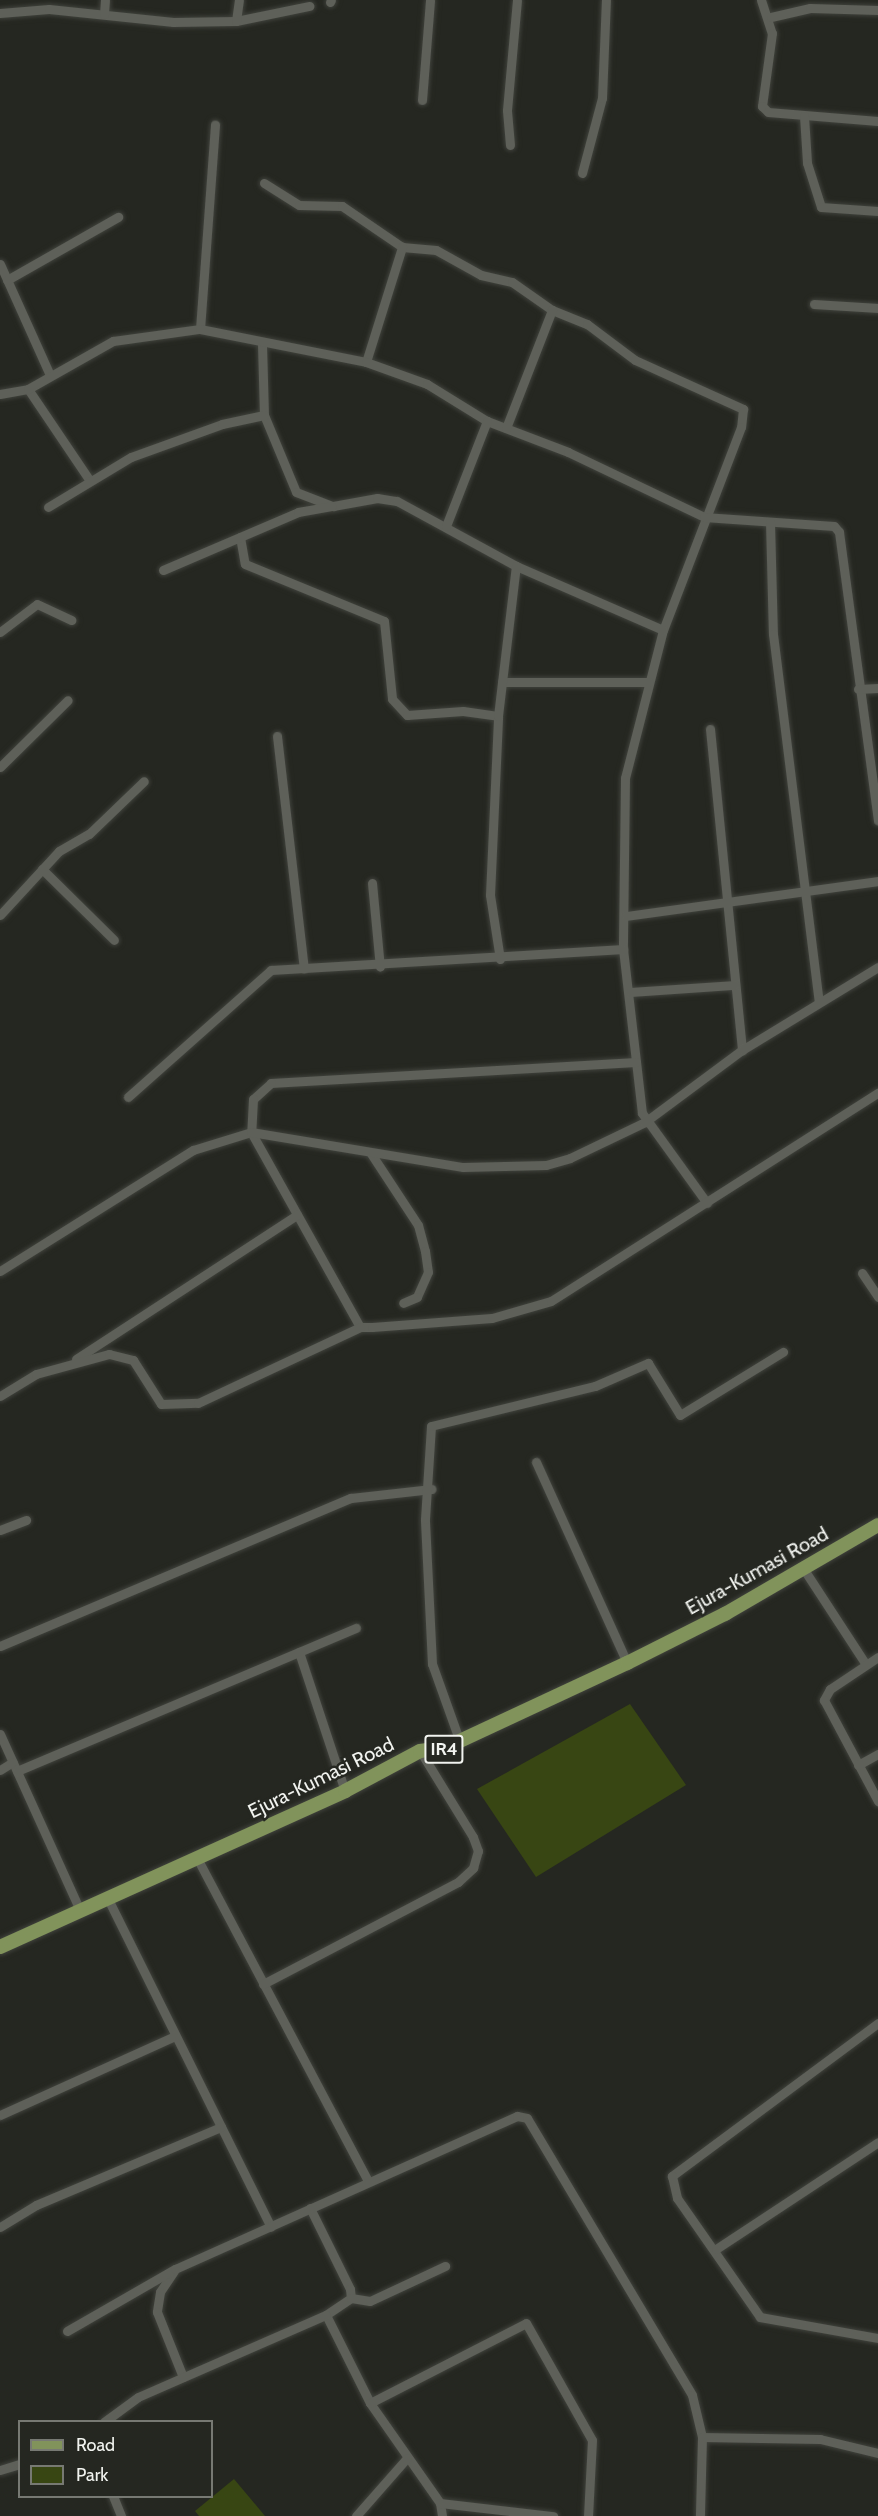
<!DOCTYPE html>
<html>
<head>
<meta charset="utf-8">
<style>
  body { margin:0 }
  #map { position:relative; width:878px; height:2516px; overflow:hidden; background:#252721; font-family:Cabin,sans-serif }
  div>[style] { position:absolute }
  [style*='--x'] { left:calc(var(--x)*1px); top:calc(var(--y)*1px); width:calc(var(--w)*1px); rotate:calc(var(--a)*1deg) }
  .green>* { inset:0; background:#384613 }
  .roads { filter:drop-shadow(0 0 2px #40423c) drop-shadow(0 0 2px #40423c) }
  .street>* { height:9px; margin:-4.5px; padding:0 4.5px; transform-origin:4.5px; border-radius:4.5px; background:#5e6059 }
  .primary>* { height:14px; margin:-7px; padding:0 7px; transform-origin:7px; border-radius:7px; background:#81935b }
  span { translate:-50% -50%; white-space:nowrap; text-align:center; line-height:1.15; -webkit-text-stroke:5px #252721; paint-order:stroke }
  .shield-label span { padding:2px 4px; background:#252721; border:2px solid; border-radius:4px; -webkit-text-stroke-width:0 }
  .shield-label { font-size:18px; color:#f1f3ef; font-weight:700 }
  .street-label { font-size:20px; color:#f1f3ef }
  .legend { position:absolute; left:18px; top:2420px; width:195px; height:78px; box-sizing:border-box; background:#252721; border:2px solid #777973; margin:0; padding:8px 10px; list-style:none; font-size:18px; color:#f1f3ef }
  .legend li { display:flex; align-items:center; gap:12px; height:30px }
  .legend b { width:30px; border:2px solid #777973 }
</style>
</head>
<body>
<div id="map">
  <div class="green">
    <i style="clip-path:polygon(630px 1704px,686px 1785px,536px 1877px,477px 1789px)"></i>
    <i style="clip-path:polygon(234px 2479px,265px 2516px,199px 2516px,195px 2511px)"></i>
  </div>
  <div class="roads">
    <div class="street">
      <i style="--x:761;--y:0;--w:35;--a:72"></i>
      <i style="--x:772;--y:33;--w:74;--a:97.8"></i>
      <i style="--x:762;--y:106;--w:8;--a:45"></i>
      <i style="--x:768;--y:112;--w:110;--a:4.7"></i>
      <i style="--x:330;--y:2;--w:2;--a:-63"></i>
      <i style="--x:0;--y:13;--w:49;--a:-4.7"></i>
      <i style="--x:49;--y:9;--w:125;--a:6"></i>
      <i style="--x:173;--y:22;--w:63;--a:-0.9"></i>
      <i style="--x:236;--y:21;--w:75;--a:-11.6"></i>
      <i style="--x:104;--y:14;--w:14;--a:-86"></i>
      <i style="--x:771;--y:17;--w:40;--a:-13"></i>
      <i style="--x:810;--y:8;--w:68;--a:1.7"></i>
      <i style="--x:236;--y:21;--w:21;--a:-82"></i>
      <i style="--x:422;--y:100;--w:100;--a:-85.4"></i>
      <i style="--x:804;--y:116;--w:47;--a:86.3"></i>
      <i style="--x:807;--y:163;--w:46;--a:72.3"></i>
      <i style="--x:821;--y:207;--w:57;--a:4"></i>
      <i style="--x:510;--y:145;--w:35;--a:-95"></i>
      <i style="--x:507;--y:110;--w:110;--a:-84.8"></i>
      <i style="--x:582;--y:173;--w:78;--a:-75.1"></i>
      <i style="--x:602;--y:98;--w:98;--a:-87.7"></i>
      <i style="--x:264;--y:183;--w:41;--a:32.2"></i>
      <i style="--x:299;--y:205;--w:43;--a:1.3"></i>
      <i style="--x:342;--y:206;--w:73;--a:34.3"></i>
      <i style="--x:402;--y:247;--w:34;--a:5"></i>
      <i style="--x:436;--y:250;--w:51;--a:29.1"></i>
      <i style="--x:481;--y:275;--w:32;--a:13"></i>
      <i style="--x:512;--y:282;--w:49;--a:35"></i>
      <i style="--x:552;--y:310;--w:38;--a:22"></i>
      <i style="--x:587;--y:324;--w:60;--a:36.9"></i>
      <i style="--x:635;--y:360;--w:119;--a:24.4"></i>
      <i style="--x:743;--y:409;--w:18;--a:96"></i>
      <i style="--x:741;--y:427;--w:217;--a:111"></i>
      <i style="--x:663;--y:630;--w:153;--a:104.4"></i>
      <i style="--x:625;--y:778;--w:171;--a:90.7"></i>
      <i style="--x:623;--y:949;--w:165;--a:83.4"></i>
      <i style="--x:642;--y:1113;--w:111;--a:54.2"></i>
      <i style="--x:0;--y:264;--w:120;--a:65.8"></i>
      <i style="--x:7;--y:280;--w:128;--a:-29.6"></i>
      <i style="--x:814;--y:304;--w:64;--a:3.6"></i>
      <i style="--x:200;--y:329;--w:205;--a:-85.8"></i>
      <i style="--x:262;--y:344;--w:71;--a:88.4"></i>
      <i style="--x:264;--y:415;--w:83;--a:67.4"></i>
      <i style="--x:296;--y:492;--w:40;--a:21"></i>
      <i style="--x:333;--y:506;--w:45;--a:-10.3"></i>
      <i style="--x:377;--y:498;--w:20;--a:9"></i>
      <i style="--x:397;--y:501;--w:136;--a:28.6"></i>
      <i style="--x:516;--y:566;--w:160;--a:23.5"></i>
      <i style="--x:366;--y:362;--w:121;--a:-72.6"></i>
      <i style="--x:28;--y:389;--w:111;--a:56"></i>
      <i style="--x:0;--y:394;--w:28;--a:-10"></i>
      <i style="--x:28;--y:389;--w:98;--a:-29.5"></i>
      <i style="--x:113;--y:341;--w:88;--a:-7.9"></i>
      <i style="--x:200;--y:329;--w:169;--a:11.2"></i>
      <i style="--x:366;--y:362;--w:65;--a:19.8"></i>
      <i style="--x:427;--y:384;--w:70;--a:31.7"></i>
      <i style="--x:487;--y:421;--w:87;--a:20.9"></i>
      <i style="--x:568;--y:452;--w:151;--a:25.5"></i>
      <i style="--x:704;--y:517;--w:130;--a:4"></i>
      <i style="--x:834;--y:526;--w:8;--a:50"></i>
      <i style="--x:839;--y:532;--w:291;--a:82.3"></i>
      <i style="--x:506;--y:428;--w:127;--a:-68.7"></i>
      <i style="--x:48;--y:507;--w:97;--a:-31.1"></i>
      <i style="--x:131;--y:457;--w:97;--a:-19.9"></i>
      <i style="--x:222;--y:424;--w:43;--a:-12.1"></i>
      <i style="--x:770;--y:522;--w:112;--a:88.5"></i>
      <i style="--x:773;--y:634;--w:371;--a:82.9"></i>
      <i style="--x:446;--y:526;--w:113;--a:-68.7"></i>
      <i style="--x:240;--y:537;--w:27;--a:80"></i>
      <i style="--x:245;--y:564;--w:150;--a:22.3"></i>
      <i style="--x:384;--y:621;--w:78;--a:84.1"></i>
      <i style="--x:392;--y:699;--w:22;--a:47"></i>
      <i style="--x:407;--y:715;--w:56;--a:-4.1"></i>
      <i style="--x:463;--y:711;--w:35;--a:8"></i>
      <i style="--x:163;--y:570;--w:147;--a:-23.2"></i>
      <i style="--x:298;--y:512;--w:34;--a:-10"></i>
      <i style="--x:0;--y:632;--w:46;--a:-37.1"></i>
      <i style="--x:37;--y:604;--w:38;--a:25"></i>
      <i style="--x:502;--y:682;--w:147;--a:0"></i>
      <i style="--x:858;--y:689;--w:20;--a:-3"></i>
      <i style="--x:710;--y:729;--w:323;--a:84.3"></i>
      <i style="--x:277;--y:736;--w:234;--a:83.4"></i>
      <i style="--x:0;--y:767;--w:95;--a:-44.6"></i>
      <i style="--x:42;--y:869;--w:101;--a:44.6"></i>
      <i style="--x:372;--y:883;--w:84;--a:84.6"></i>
      <i style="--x:0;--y:915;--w:87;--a:-47.3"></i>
      <i style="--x:59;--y:851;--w:34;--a:-30"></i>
      <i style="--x:89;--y:834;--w:76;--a:-43.9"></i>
      <i style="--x:626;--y:916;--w:254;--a:-7.9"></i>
      <i style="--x:500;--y:959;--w:65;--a:-98.9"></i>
      <i style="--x:490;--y:895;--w:179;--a:-87.4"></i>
      <i style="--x:498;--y:716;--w:151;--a:-83.2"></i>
      <i style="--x:631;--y:992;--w:104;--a:-3.9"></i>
      <i style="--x:636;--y:1062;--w:366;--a:176.7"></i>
      <i style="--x:271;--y:1083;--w:24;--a:138"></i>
      <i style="--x:253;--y:1099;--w:33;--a:93"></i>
      <i style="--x:251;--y:1132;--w:223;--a:60.8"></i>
      <i style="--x:360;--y:1327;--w:12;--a:0"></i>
      <i style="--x:372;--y:1327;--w:120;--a:-4.3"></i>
      <i style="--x:492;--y:1318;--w:61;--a:-16.1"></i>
      <i style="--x:551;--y:1301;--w:388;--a:-32.5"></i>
      <i style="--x:128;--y:1097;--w:191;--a:-41.6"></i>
      <i style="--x:271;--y:970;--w:353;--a:-3.4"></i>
      <i style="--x:370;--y:1152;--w:87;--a:56.7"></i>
      <i style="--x:418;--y:1225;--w:27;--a:75"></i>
      <i style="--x:425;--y:1251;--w:21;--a:82"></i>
      <i style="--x:428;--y:1272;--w:27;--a:114"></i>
      <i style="--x:417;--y:1297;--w:15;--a:157"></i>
      <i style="--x:0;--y:1271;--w:228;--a:-32.1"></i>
      <i style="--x:193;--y:1150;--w:61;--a:-17.2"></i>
      <i style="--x:251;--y:1132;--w:215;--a:9.4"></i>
      <i style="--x:463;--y:1167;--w:83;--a:-1.4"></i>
      <i style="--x:546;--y:1165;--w:25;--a:-16"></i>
      <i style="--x:570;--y:1158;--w:83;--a:-25.6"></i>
      <i style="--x:645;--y:1122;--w:121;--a:-36.6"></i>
      <i style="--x:742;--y:1050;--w:159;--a:-31.4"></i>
      <i style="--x:862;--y:1273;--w:29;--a:56"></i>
      <i style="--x:76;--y:1359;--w:264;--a:-33.1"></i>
      <i style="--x:0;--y:1396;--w:42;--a:-31.4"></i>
      <i style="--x:36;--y:1374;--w:76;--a:-15.3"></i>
      <i style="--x:109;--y:1354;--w:25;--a:14"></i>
      <i style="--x:133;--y:1360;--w:52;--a:57.5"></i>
      <i style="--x:161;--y:1404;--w:37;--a:-2"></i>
      <i style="--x:198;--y:1403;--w:179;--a:-25.1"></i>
      <i style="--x:536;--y:1462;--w:221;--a:65.6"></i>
      <i style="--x:0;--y:1530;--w:28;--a:-21"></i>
      <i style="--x:803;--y:1568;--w:113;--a:56.9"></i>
      <i style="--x:0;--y:1646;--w:381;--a:-22.9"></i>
      <i style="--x:351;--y:1498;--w:81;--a:-6.4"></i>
      <i style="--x:299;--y:1652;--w:146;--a:71.7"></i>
      <i style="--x:878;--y:1657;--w:58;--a:146.3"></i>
      <i style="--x:830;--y:1689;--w:13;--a:119"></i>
      <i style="--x:824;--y:1700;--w:115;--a:61.9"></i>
      <i style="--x:0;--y:1734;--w:193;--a:65.6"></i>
      <i style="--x:460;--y:1742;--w:83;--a:-109.7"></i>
      <i style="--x:432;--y:1664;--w:145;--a:-92.8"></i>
      <i style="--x:425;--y:1519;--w:93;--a:-86.3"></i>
      <i style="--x:431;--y:1426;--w:169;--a:-13.7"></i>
      <i style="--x:595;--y:1386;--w:58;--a:-23.5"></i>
      <i style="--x:648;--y:1363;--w:61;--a:58.4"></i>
      <i style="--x:680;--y:1415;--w:121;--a:-31.5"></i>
      <i style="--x:858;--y:1765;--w:23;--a:-29"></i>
      <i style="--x:0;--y:1770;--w:15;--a:-32"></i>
      <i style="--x:17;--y:1771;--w:368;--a:-22.9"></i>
      <i style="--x:197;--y:1858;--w:365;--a:62.1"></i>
      <i style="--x:108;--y:1899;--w:366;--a:63.6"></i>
      <i style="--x:263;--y:1984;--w:220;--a:-27.6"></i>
      <i style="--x:458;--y:1882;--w:21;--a:-43"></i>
      <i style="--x:473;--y:1868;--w:18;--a:-74"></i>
      <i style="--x:478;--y:1851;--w:15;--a:-110"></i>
      <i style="--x:473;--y:1837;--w:101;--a:-121.6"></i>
      <i style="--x:878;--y:2023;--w:257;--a:143.4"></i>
      <i style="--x:672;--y:2176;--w:23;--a:77"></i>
      <i style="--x:677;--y:2198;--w:145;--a:55.1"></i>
      <i style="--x:760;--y:2317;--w:120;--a:10.1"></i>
      <i style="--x:0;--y:2115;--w:192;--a:-24.3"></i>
      <i style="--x:310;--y:2208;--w:90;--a:63.7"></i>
      <i style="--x:350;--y:2289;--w:9;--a:84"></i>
      <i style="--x:351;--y:2298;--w:30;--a:146"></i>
      <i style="--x:326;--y:2315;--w:98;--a:63.4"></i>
      <i style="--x:370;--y:2403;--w:122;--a:55"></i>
      <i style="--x:440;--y:2503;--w:13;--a:81"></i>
      <i style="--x:0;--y:2227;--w:42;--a:-31.4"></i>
      <i style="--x:36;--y:2205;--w:201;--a:-22.9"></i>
      <i style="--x:716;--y:2249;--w:194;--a:-33.4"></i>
      <i style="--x:174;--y:2271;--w:25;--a:124"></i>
      <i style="--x:160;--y:2292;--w:20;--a:99"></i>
      <i style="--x:157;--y:2312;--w:70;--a:68.2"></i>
      <i style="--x:351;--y:2298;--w:19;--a:9"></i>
      <i style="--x:370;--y:2301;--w:83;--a:-25"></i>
      <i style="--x:67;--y:2331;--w:125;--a:-29.9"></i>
      <i style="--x:175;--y:2269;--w:375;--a:-24.1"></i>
      <i style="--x:517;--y:2116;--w:10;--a:11"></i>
      <i style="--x:527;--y:2118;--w:322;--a:59.2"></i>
      <i style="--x:692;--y:2395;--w:43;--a:76.6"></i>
      <i style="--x:702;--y:2437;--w:79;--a:91.5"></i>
      <i style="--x:370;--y:2403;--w:175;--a:-27.1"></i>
      <i style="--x:526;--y:2323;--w:134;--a:60.6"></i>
      <i style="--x:592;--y:2440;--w:76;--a:93"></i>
      <i style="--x:104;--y:2422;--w:42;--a:-36.3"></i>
      <i style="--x:138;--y:2397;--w:205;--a:-23.6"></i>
      <i style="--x:702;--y:2437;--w:118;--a:1"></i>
      <i style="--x:820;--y:2439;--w:60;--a:13.6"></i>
      <i style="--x:0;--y:2470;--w:21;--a:-17"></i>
      <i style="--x:113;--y:2496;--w:22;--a:68"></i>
      <i style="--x:440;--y:2503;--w:114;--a:6.6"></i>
      <i style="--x:356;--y:2516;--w:77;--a:-48.7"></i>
    </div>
    <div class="primary">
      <i style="--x:0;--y:1947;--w:379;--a:-24.3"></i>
      <i style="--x:345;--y:1791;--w:85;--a:-28.1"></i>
      <i style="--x:420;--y:1751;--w:27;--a:-8"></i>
      <i style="--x:447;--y:1747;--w:199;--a:-25"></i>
      <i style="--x:627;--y:1663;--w:110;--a:-26.6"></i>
      <i style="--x:725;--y:1614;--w:177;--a:-30.2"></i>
    </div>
  </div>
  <div class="shield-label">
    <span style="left:444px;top:1749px">IR4</span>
  </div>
  <div class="street-label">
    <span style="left:757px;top:1571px;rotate:-29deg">Ejura-Kumasi Road</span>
    <span style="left:321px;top:1778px;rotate:-26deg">Ejura-Kumasi Road</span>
  </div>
  <ul class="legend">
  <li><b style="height:8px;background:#81935b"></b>Road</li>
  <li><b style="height:16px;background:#384613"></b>Park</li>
  </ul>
</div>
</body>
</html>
